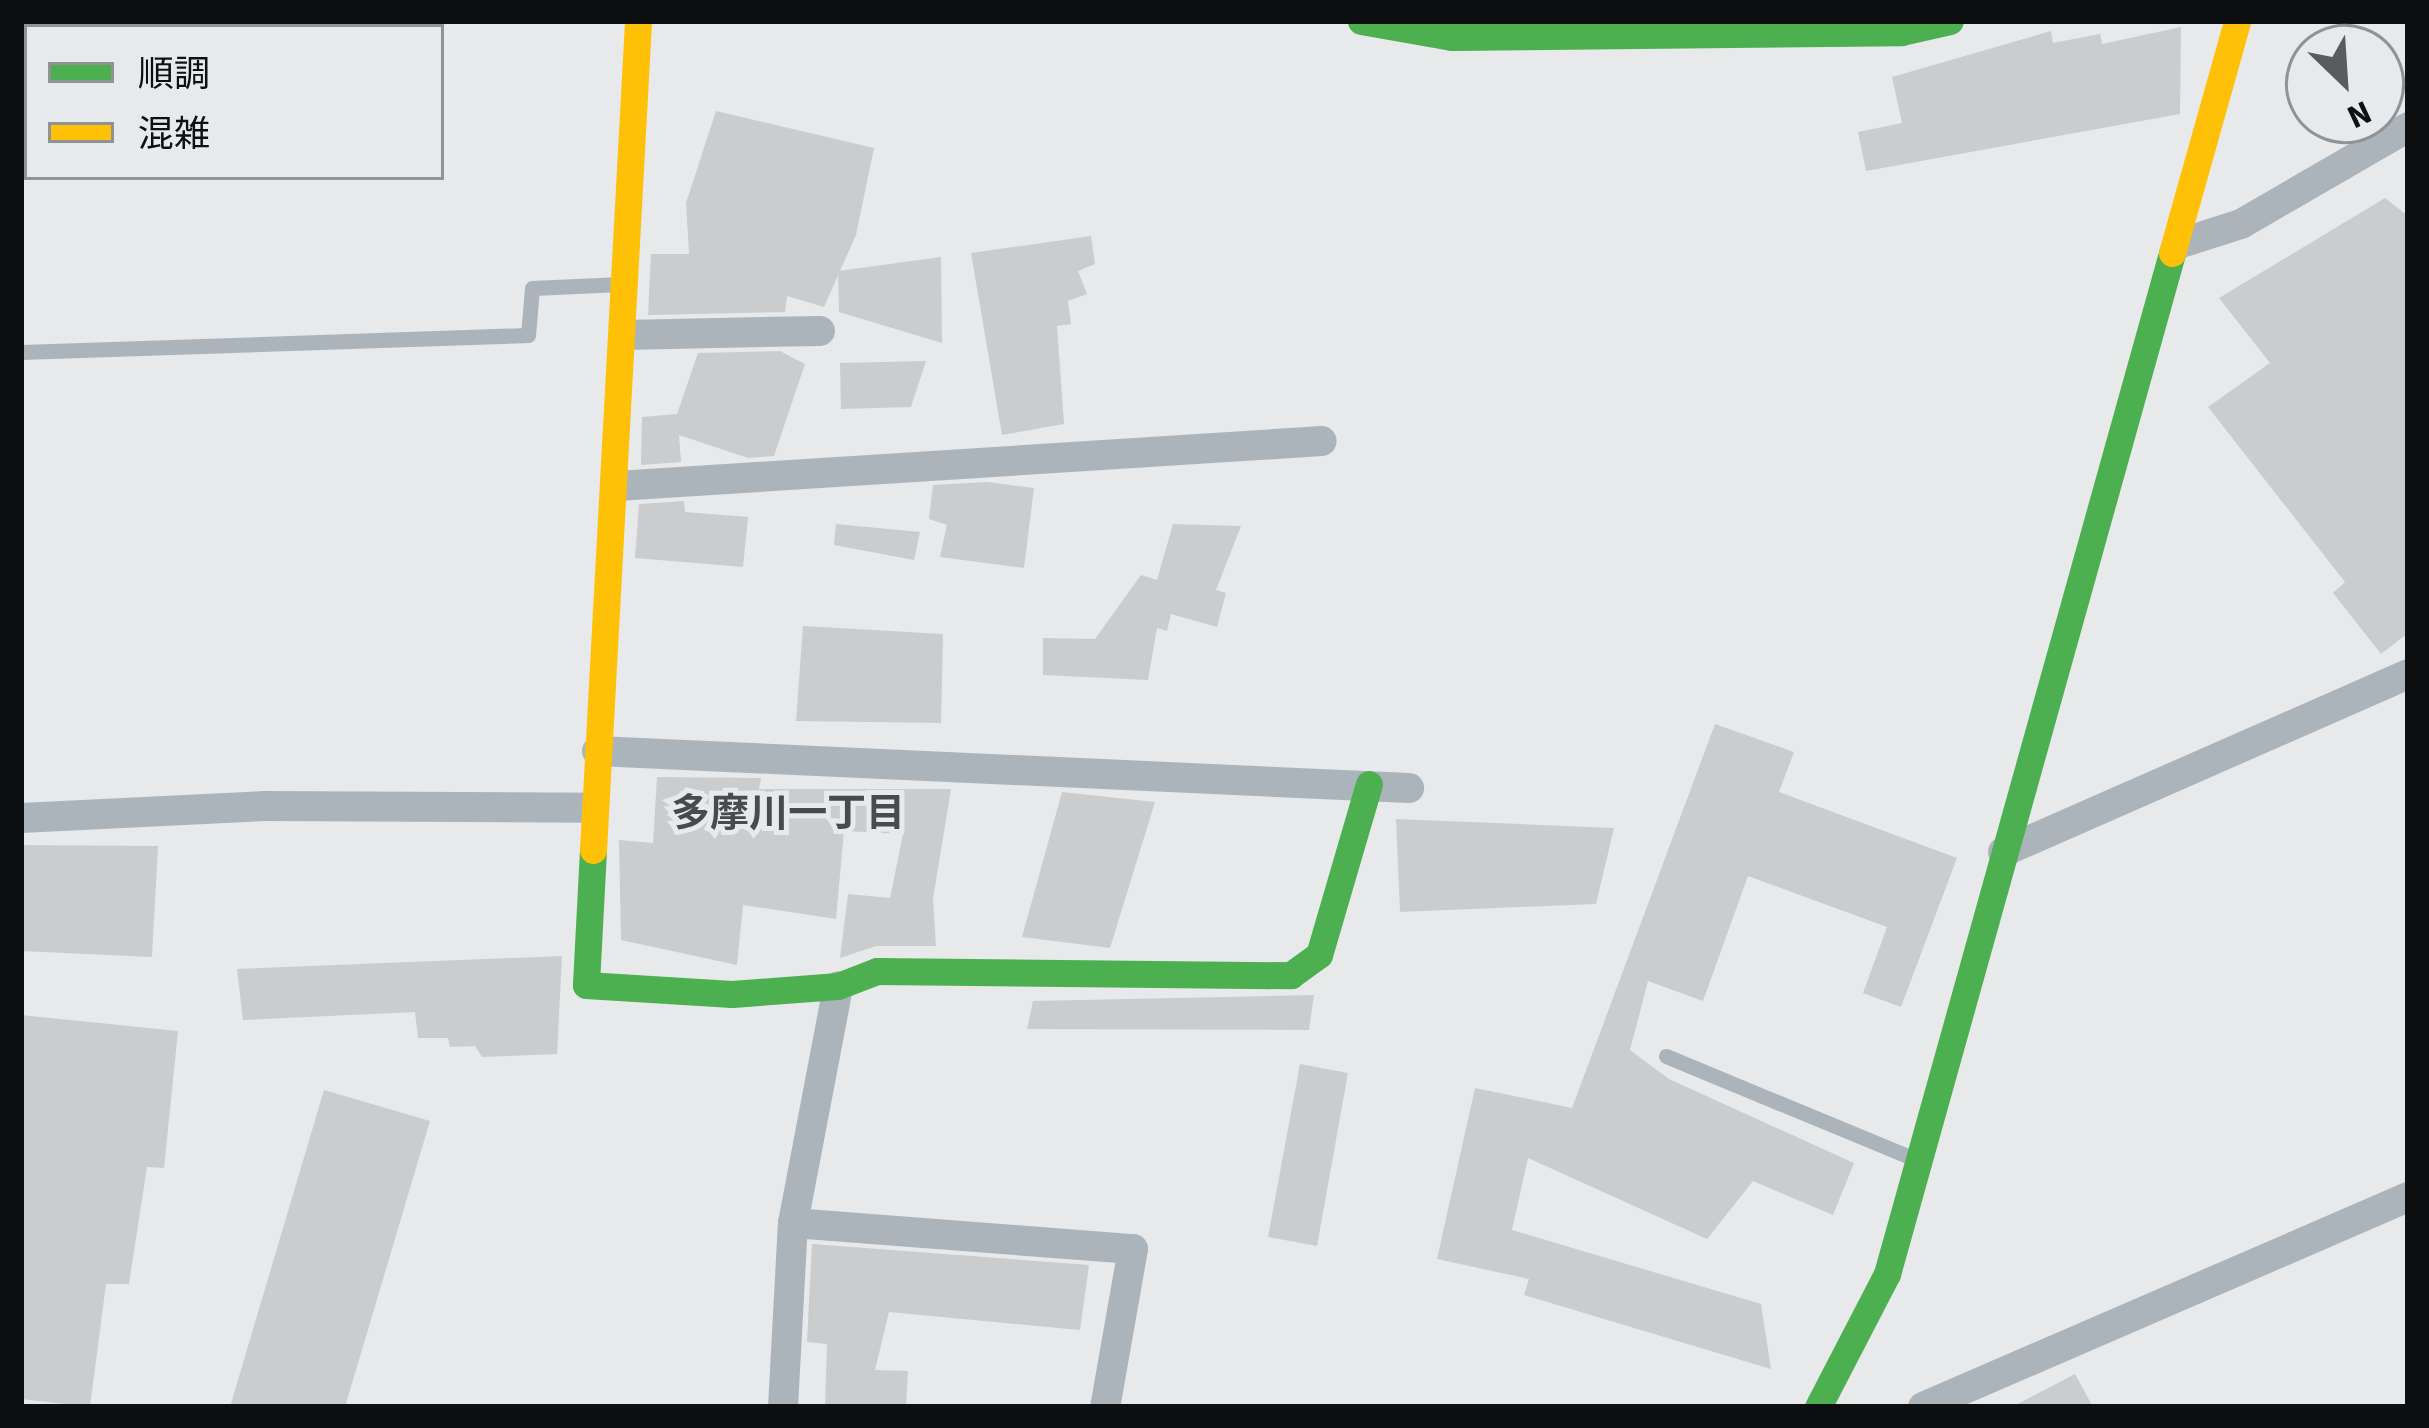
<!DOCTYPE html>
<html>
<head>
<meta charset="utf-8">
<style>
  body { margin:0 }
  #map { position:relative; width:2429px; height:1428px; overflow:hidden; background:#e7e9eb; font-family:"Source Sans 3","Noto Sans JP",sans-serif }
  div>[style] { position:absolute }
  [style*='--x'] { left:calc(var(--x)*1px); top:calc(var(--y)*1px); width:calc(var(--w)*1px); rotate:calc(var(--a)*1deg) }
  .building>* { inset:0; background:#cbccce }
  .lane>* { height:15px; margin:-7.5px; padding:0 7.5px; transform-origin:7.5px; border-radius:7.5px; background:#abb4bb }
  .street>* { height:30px; margin:-15px; padding:0 15px; transform-origin:15px; border-radius:15px; background:#abb4bb }
  .fast>* { height:27px; margin:-13.5px; padding:0 13.5px; transform-origin:13.5px; border-radius:13.5px; background:#4caf50 }
  .slow>* { height:27px; margin:-13.5px; padding:0 13.5px; transform-origin:13.5px; border-radius:13.5px; background:#ffc107 }
  span { translate:-50% -50%; white-space:nowrap; text-align:center; line-height:1.15; -webkit-text-stroke:10px #e6eaec; paint-order:stroke }
  .neighbourhood-label { font-size:39px; color:#484b4d; font-weight:700 }
  .frame { position:absolute; inset:0; border:24px solid #0e0f10; pointer-events:none }
  .legend { position:absolute; left:24px; top:24px; width:420px; height:156px; box-sizing:border-box; background:#e6eaec; border:3px solid #909294; margin:0; padding:15px 21px; list-style:none; font-size:36px; color:#0e0f10 }
  .legend li { display:flex; align-items:center; gap:24px; height:60px }
  .legend b { width:60px; border:3px solid #909294 }
  .north { position:absolute; left:2285px; top:24px; width:120px; height:120px; box-sizing:border-box; background:#e6eaec; border:3px solid #909294; border-radius:50%; rotate:155deg; font-size:33px; font-weight:700; line-height:48px; text-align:center; color:#0e0f10 }
  .north::after { content:''; display:block; margin:auto; width:42px; height:54px; background:#5a5b5d; clip-path:polygon(50% 0,100% 100%,50% 72%,0 100%) }
</style>
</head>
<body>
<div id="map">
  <div class="building">
    <i style="clip-path:polygon(2181px 27px,2180px 114px,1866px 171px,1858px 132px,1902px 123px,1892px 77px,2051px 31px,2053px 43px,2100px 34px,2102px 44px)"></i>
    <i style="clip-path:polygon(716px 111px,874px 148px,856px 235px,824px 307px,787px 296px,785px 312px,648px 315px,651px 254px,689px 254px,686px 203px)"></i>
    <i style="clip-path:polygon(2385px 198px,2408px 216px,2408px 633px,2381px 654px,2333px 593px,2345px 582px,2208px 407px,2270px 363px,2219px 298px)"></i>
    <i style="clip-path:polygon(1091px 236px,1095px 264px,1078px 271px,1087px 294px,1068px 301px,1071px 324px,1057px 326px,1064px 424px,1002px 435px,971px 253px)"></i>
    <i style="clip-path:polygon(941px 257px,942px 343px,839px 312px,838px 271px)"></i>
    <i style="clip-path:polygon(780px 351px,805px 364px,774px 456px,748px 458px,679px 435px,681px 462px,641px 465px,642px 417px,677px 414px,698px 353px)"></i>
    <i style="clip-path:polygon(926px 361px,911px 407px,841px 409px,840px 363px)"></i>
    <i style="clip-path:polygon(987px 482px,1034px 488px,1024px 568px,940px 557px,947px 525px,929px 519px,933px 485px)"></i>
    <i style="clip-path:polygon(684px 501px,685px 512px,748px 517px,743px 567px,635px 558px,639px 504px)"></i>
    <i style="clip-path:polygon(836px 524px,920px 532px,914px 560px,834px 545px)"></i>
    <i style="clip-path:polygon(1173px 524px,1241px 526px,1216px 590px,1226px 593px,1217px 627px,1171px 614px,1167px 631px,1157px 628px,1148px 680px,1043px 675px,1043px 638px,1095px 639px,1141px 575px,1157px 580px)"></i>
    <i style="clip-path:polygon(803px 626px,943px 634px,941px 723px,796px 721px)"></i>
    <i style="clip-path:polygon(1715px 724px,1794px 752px,1779px 792px,1957px 858px,1901px 1007px,1863px 993px,1887px 927px,1748px 876px,1703px 1001px,1648px 981px,1630px 1050px,1669px 1079px,1854px 1163px,1833px 1215px,1753px 1181px,1707px 1239px,1528px 1158px,1512px 1230px,1761px 1304px,1771px 1369px,1524px 1295px,1529px 1279px,1437px 1259px,1475px 1088px,1572px 1108px)"></i>
    <i style="clip-path:polygon(657px 777px,761px 778px,759px 789px,951px 789px,933px 899px,936px 946px,876px 946px,840px 958px,848px 894px,890px 898px,903px 834px,844px 831px,836px 919px,743px 905px,737px 965px,621px 940px,619px 840px,653px 843px)"></i>
    <i style="clip-path:polygon(1062px 792px,1155px 802px,1110px 948px,1022px 937px)"></i>
    <i style="clip-path:polygon(1396px 819px,1614px 828px,1596px 904px,1400px 912px)"></i>
    <i style="clip-path:polygon(21px 845px,158px 846px,152px 957px,21px 951px)"></i>
    <i style="clip-path:polygon(562px 956px,557px 1054px,482px 1057px,475px 1046px,450px 1047px,448px 1038px,418px 1038px,415px 1012px,243px 1020px,237px 969px)"></i>
    <i style="clip-path:polygon(1314px 995px,1309px 1030px,1027px 1029px,1033px 1001px)"></i>
    <i style="clip-path:polygon(21px 1015px,178px 1031px,164px 1168px,147px 1167px,129px 1284px,106px 1284px,90px 1407px,21px 1399px)"></i>
    <i style="clip-path:polygon(1300px 1064px,1348px 1073px,1317px 1246px,1268px 1237px)"></i>
    <i style="clip-path:polygon(324px 1090px,430px 1121px,345px 1407px,230px 1407px)"></i>
    <i style="clip-path:polygon(812px 1244px,1089px 1265px,1080px 1330px,889px 1312px,875px 1370px,908px 1371px,906px 1407px,825px 1407px,827px 1344px,807px 1342px)"></i>
    <i style="clip-path:polygon(2075px 1374px,2093px 1407px,2012px 1407px)"></i>
  </div>
  <div class="lane">
    <i style="--x:21;--y:352;--w:507;--a:-1.92"></i>
    <i style="--x:528;--y:335;--w:47;--a:-85.1"></i>
    <i style="--x:532;--y:288;--w:90;--a:-2.5"></i>
    <i style="--x:1666;--y:1056;--w:269;--a:22.5"></i>
  </div>
  <div class="street">
    <i style="--x:2178;--y:244;--w:66;--a:-17.6"></i>
    <i style="--x:2241;--y:224;--w:193;--a:-30.1"></i>
    <i style="--x:624;--y:335;--w:196;--a:-1.2"></i>
    <i style="--x:617;--y:486;--w:706;--a:-3.65"></i>
    <i style="--x:597;--y:751;--w:813;--a:2.61"></i>
    <i style="--x:21;--y:818;--w:243;--a:-2.8"></i>
    <i style="--x:264;--y:806;--w:330;--a:0.3"></i>
    <i style="--x:2003;--y:852;--w:442;--a:-23.7"></i>
    <i style="--x:793;--y:1223;--w:341;--a:4.4"></i>
    <i style="--x:1133;--y:1249;--w:160;--a:100"></i>
    <i style="--x:783;--y:1407;--w:184;--a:-86.9"></i>
    <i style="--x:793;--y:1223;--w:241;--a:-79.2"></i>
    <i style="--x:1923;--y:1407;--w:529;--a:-23.41"></i>
  </div>
  <div class="fast">
    <i style="--x:1361;--y:21;--w:92;--a:10"></i>
    <i style="--x:1452;--y:37;--w:449;--a:-0.6"></i>
    <i style="--x:1901;--y:32;--w:50;--a:-12.7"></i>
    <i style="--x:593;--y:850;--w:135;--a:93"></i>
    <i style="--x:586;--y:985;--w:146;--a:3.5"></i>
    <i style="--x:732;--y:994;--w:106;--a:-4.3"></i>
    <i style="--x:838;--y:986;--w:42;--a:-21"></i>
    <i style="--x:877;--y:971;--w:414;--a:0.6"></i>
    <i style="--x:1291;--y:975;--w:34;--a:-36"></i>
    <i style="--x:1319;--y:955;--w:178;--a:-73.7"></i>
    <i style="--x:1818;--y:1407;--w:150;--a:-62.6"></i>
    <i style="--x:1887;--y:1274;--w:1060;--a:-74.4"></i>
  </div>
  <div class="slow">
    <i style="--x:2172;--y:253;--w:241;--a:-74.3"></i>
    <i style="--x:593;--y:850;--w:830;--a:-86.89"></i>
  </div>
  <div class="neighbourhood-label">
    <span style="left:788px;top:814px">多摩川一丁目</span>
  </div>
  <div class="frame"></div>
  <ul class="legend">
  <li><b style="height:15px;background:#4caf50"></b>順調</li>
  <li><b style="height:15px;background:#ffc107"></b>混雑</li>
  </ul>
  <div class="north">N</div>
</div>
</body>
</html>
